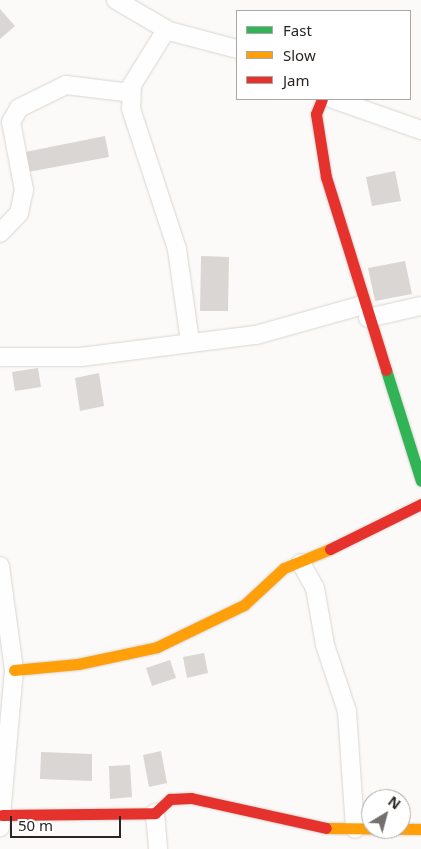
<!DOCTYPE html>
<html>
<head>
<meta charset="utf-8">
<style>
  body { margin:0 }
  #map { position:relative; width:421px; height:849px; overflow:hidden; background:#fcfaf8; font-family:"Noto Sans",sans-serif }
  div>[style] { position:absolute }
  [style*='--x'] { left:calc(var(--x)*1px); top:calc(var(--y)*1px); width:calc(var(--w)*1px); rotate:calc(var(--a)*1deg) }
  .building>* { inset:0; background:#d9d6d3 }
  .roads { filter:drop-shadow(0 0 1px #d8d5d1) drop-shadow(0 0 1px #d8d5d1) }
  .street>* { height:18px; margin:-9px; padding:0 9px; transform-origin:9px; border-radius:9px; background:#fffefe }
  .fast>* { height:11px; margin:-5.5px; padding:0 5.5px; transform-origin:5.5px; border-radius:5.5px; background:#30b455 }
  .slow>* { height:11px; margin:-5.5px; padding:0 5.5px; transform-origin:5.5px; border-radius:5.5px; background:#ff9f0a }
  .jam>* { height:11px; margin:-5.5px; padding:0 5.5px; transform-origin:5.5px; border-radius:5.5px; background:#e5322d }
  span { translate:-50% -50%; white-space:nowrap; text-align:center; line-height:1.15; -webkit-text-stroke:4.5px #fff; paint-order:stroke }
  .legend { position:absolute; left:236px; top:10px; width:175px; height:90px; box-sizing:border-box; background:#fff; border:1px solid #aaa8a6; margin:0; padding:6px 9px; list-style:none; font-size:15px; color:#2a2521 }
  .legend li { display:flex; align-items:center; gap:10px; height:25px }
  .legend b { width:25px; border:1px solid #aaa8a6 }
  .north { position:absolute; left:361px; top:789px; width:50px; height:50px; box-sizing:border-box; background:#fff; border:1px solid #aaa8a6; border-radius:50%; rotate:37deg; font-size:14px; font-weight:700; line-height:20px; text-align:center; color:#2a2521 }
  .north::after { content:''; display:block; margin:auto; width:18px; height:22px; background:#74706c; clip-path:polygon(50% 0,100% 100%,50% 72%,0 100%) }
  .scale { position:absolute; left:10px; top:816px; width:111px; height:22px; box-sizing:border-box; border:2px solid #2a2521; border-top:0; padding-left:6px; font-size:15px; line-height:18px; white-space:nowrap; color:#2a2521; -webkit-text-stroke:4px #fff; paint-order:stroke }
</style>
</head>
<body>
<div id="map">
  <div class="building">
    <i style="clip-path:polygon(0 9px,15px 26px,0 39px)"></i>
    <i style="clip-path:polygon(105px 136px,109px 157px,28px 172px,25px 152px)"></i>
    <i style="clip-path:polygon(395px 171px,401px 201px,372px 206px,366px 177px)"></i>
    <i style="clip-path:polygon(201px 256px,229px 257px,228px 311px,200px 311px)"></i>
    <i style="clip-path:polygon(405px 261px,412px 294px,375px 301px,368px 268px)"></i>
    <i style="clip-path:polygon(38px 368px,41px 387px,15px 391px,12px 372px)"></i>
    <i style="clip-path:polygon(99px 373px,104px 406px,80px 411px,75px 378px)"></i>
    <i style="clip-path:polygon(204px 653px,208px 673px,187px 678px,183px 657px)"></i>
    <i style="clip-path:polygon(170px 660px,176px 678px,152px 686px,146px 668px)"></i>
    <i style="clip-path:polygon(161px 751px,167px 783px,149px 787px,143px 755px)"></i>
    <i style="clip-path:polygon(41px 752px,92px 754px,92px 781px,40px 779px)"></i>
    <i style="clip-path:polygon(130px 765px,132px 797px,110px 799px,109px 766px)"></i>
  </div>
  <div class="roads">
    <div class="street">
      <i style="--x:116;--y:0;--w:61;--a:30.3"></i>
      <i style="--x:169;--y:31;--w:70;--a:14.8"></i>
      <i style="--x:166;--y:30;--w:65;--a:121.7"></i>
      <i style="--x:132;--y:85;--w:24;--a:92"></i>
      <i style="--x:131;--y:109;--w:147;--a:71.8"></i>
      <i style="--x:177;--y:249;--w:93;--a:82"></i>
      <i style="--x:333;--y:99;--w:93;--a:19.4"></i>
      <i style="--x:0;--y:233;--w:28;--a:-46"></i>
      <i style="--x:19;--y:213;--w:24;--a:-78"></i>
      <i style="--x:24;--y:190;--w:69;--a:-100.8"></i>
      <i style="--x:11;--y:122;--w:16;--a:-60"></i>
      <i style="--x:19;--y:108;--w:52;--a:-26.1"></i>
      <i style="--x:66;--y:85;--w:65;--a:7"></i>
      <i style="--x:368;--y:318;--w:54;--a:-12.8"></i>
      <i style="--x:0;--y:357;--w:81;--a:0"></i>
      <i style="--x:81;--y:357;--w:176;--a:-7.2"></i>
      <i style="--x:256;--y:335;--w:111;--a:-15.7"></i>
      <i style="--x:301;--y:563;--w:29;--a:61"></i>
      <i style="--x:315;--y:588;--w:58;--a:80"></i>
      <i style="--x:325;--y:645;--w:70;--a:71.6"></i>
      <i style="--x:347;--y:711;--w:118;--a:86.1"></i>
      <i style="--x:0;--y:566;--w:105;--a:82.3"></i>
      <i style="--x:14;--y:670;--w:158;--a:95.1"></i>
      <i style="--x:155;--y:813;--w:36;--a:85"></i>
    </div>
    <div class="fast">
      <i style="--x:386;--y:370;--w:116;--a:72.5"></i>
    </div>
    <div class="slow">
      <i style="--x:14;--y:670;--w:64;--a:-5.4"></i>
      <i style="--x:78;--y:664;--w:81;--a:-12.1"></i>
      <i style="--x:157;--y:647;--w:97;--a:-25.8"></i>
      <i style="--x:244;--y:605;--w:54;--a:-42.8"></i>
      <i style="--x:284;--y:568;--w:50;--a:-22.4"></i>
      <i style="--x:326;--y:828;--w:95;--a:0.6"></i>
    </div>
    <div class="jam">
      <i style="--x:322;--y:99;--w:16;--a:112"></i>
      <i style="--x:316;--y:114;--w:64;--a:81"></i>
      <i style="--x:326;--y:177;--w:202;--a:72.7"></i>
      <i style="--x:330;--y:549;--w:102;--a:-26.3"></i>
      <i style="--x:2;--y:815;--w:153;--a:-0.7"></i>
      <i style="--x:155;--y:813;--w:21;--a:-43"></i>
      <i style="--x:170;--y:799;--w:21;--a:-3"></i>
      <i style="--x:191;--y:798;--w:138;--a:12.5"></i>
    </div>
  </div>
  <ul class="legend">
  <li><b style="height:6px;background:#30b455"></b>Fast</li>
  <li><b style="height:6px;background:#ff9f0a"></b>Slow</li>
  <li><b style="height:6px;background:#e5322d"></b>Jam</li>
  </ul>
  <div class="north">N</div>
  <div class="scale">50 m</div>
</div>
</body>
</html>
